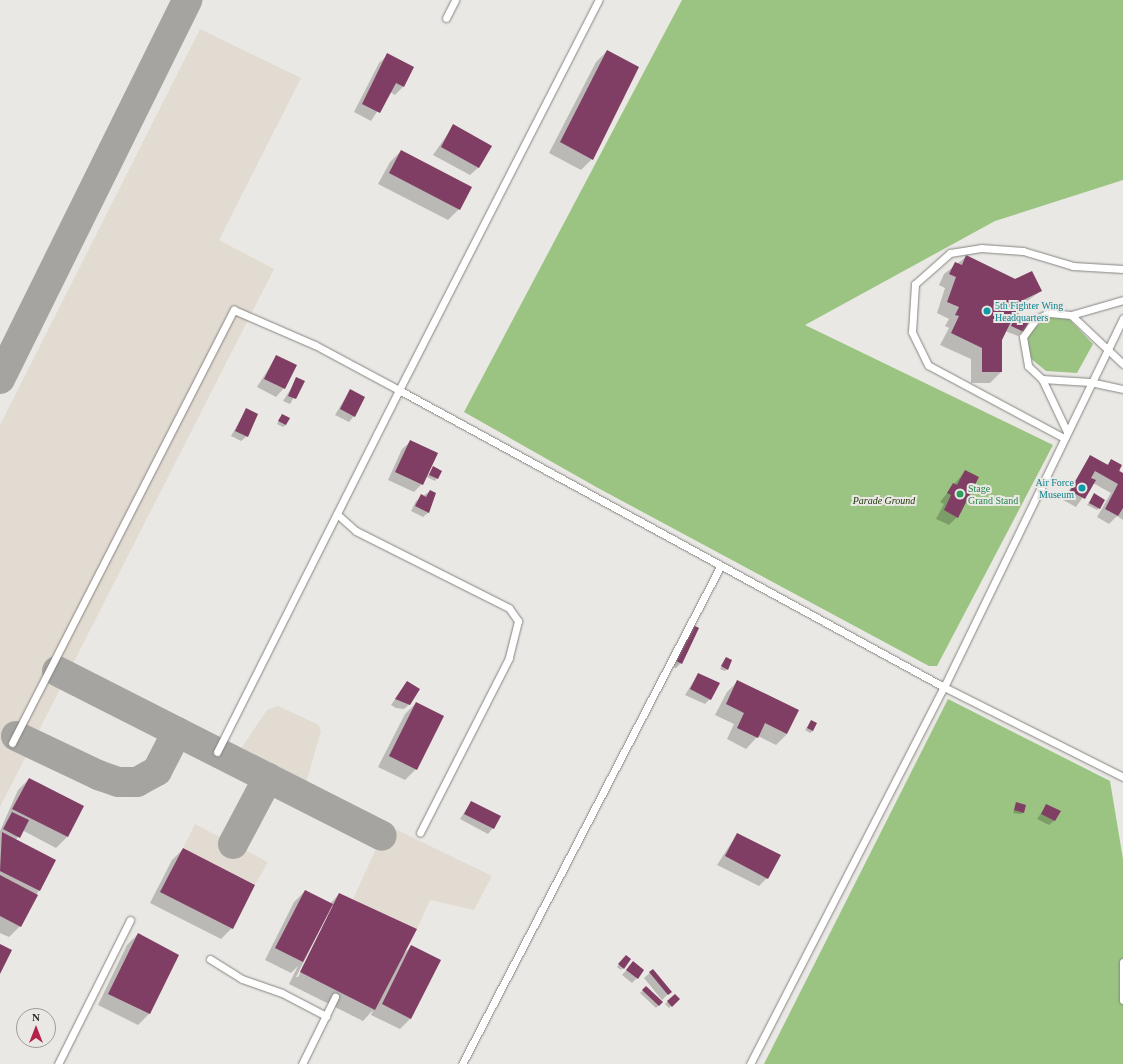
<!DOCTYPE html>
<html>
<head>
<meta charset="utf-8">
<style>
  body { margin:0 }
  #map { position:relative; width:1123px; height:1064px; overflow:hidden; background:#eae8e4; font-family:Georgia,serif }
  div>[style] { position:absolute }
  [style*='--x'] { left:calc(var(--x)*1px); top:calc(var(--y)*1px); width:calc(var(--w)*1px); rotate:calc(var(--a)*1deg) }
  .built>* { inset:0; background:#e2dbd1 }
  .green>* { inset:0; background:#9bc482 }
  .shadow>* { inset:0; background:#0003 }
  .taxiway>* { height:30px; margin:-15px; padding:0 15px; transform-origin:15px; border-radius:15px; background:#a5a4a0 }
  .building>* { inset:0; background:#813e64 }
  .roads { filter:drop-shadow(0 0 1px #868480) drop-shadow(0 0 1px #868480) }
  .service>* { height:7px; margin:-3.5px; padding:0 3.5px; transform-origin:3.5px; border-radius:3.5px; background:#fff }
  .dots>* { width:11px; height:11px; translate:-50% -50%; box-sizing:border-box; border:2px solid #eae8e4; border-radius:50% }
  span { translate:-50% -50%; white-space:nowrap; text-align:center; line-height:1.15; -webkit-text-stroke:4px #eae8e4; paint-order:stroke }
  .culture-label { font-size:10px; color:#0d838f }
  .left { translate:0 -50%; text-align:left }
  .right { translate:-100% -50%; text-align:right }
  .leisure-label { font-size:10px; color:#27864d }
  .park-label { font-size:10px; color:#183201; font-style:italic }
  .north { position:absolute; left:16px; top:1008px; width:40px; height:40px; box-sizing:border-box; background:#eae8e4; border:1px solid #9e9c99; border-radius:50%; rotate:0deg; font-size:11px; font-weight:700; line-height:16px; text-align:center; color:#2c2b29 }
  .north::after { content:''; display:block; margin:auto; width:14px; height:18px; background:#b3224a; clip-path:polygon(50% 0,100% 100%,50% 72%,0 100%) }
</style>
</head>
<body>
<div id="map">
  <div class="built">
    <i style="clip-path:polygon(200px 29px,301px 78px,219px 240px,274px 269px,0 807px,0 425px)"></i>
    <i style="clip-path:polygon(278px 706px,319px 725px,321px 731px,306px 783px,240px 750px,267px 710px)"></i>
    <i style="clip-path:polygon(195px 824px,268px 862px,255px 885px,183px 848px)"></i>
    <i style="clip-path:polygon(387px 825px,492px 876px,474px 910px,430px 900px,417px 929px,353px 899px)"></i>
  </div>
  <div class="green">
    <i style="clip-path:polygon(682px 0,1123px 0,1123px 180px,995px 221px,805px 325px,1053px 445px,937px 666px,929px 666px,598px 488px,464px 412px)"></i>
    <i style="clip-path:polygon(1048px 316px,1066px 316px,1093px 344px,1077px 373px,1046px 371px,1029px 357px,1028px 334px)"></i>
    <i style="clip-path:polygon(948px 699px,1110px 781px,1123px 859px,1123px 1064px,764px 1064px)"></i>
  </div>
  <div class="shadow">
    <i style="clip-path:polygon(607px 51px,592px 159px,581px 170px,549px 153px,596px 62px)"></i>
    <i style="clip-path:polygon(388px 55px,403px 87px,395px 95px,390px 92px,371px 121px,354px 112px,379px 63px)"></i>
    <i style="clip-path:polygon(454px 125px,479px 167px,470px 175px,433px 155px)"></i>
    <i style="clip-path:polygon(401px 151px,459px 209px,448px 220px,378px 184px,390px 162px)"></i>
    <i style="clip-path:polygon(967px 256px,1041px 291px,1017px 308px,1011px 320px,1017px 314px,1023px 331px,1018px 336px,1005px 331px,1001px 340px,1001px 372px,990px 383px,971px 383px,971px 359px,940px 345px,949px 328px,945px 326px,949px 319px,937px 313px,945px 288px,939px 285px,944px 274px)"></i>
    <i style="clip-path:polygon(276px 357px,284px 388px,276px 397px,257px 387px)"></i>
    <i style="clip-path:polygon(297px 379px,303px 382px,290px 404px,283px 401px)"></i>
    <i style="clip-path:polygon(350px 390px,354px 416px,349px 422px,335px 415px)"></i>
    <i style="clip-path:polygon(246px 410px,247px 436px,241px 441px,231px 436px)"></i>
    <i style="clip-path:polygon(282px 415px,286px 425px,283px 427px,277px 424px)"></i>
    <i style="clip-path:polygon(411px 441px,422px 484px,414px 492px,388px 480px,402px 449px)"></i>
    <i style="clip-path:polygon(1090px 456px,1107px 465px,1111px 460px,1123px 474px,1123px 520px,1117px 516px,1109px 524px,1097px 517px,1111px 493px,1093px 483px,1076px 507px,1063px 500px)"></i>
    <i style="clip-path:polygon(433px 467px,437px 478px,435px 481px,427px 477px)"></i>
    <i style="clip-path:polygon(965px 471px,957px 517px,949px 525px,936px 519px,944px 504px,940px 502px)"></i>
    <i style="clip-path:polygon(430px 491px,429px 512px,423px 517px,411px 511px,416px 501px)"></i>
    <i style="clip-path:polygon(1094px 495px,1100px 508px,1097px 510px,1087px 505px)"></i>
    <i style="clip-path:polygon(686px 631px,681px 663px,676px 668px,669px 665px)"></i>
    <i style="clip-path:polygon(726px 658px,727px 669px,725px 671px,720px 669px)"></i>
    <i style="clip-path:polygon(698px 674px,710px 699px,705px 704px,685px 695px)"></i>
    <i style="clip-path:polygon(738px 681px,787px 734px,776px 745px,758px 736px,746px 749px,727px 739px,734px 724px,715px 715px,727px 692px)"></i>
    <i style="clip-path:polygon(407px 682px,410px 704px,404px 709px,396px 708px,391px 705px)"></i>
    <i style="clip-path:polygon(416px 703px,416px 769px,405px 780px,378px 767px,405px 714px)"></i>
    <i style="clip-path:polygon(811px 721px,813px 731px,810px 733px,805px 730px)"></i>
    <i style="clip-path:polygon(29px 779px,83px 806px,67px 837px,56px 848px,22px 830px,16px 840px,39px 890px,20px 926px,9px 937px,0 933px,0 831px,18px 790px)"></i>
    <i style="clip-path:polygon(471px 802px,493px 828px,488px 834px,460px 819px)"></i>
    <i style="clip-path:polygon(1016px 804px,1024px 812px,1021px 814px,1013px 813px)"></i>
    <i style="clip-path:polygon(1047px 805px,1055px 820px,1049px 825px,1037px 819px)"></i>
    <i style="clip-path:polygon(737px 834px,767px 878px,759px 886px,717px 865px)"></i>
    <i style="clip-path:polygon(183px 849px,232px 928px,221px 939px,150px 903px,172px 860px)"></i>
    <i style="clip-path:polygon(evenodd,305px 891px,330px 904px,339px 894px,403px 955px,411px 946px,411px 1018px,400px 1029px,371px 1015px,373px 1010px,363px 1021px,289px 984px,298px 966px,291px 973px,265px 960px,294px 902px,305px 891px,332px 906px,334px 906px,298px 977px,296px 977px,332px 906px)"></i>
    <i style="clip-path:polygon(138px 934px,177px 956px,149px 1014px,138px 1025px,98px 1005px,127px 945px)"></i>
    <i style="clip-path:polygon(624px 958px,623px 968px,621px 970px,617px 967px)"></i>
    <i style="clip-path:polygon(633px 963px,637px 978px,632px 983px,622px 975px)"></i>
    <i style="clip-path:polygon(653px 970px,670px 992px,662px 1000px,644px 978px)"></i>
    <i style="clip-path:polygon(646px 988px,662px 1002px,656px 1008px,640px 993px)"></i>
    <i style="clip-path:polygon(675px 995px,679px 999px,669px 1008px,665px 1004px)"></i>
  </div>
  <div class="taxiway">
    <i style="--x:0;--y:379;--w:423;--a:-63.7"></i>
    <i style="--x:57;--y:671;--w:364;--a:26.9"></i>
    <i style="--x:16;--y:736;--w:91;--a:25.4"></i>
    <i style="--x:98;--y:775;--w:21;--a:19"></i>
    <i style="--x:118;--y:782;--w:19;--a:0"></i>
    <i style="--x:137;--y:782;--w:23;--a:-29"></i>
    <i style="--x:157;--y:771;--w:44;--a:-62.9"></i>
    <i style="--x:233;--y:844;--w:75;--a:-62.1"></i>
  </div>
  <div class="building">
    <i style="clip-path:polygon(607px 50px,639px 67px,593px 160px,560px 142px)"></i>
    <i style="clip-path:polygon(387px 53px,414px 67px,404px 87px,396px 83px,380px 113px,362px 104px)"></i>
    <i style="clip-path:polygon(453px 124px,492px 146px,479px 168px,441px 147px)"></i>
    <i style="clip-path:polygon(401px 150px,472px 187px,460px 210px,389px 173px)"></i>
    <i style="clip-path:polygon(966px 255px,1015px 279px,1032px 271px,1042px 291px,1021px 301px,1002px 340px,1002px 372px,982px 372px,982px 348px,951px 333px,959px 316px,955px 315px,959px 307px,947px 302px,956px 277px,949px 274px,955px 262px,962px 265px)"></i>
    <i style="clip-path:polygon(1017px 313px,1030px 319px,1024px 332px,1011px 326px)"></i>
    <i style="clip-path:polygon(276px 355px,297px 365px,285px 389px,264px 379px)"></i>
    <i style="clip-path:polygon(296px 377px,305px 381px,296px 399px,288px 396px)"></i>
    <i style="clip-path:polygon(350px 389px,365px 397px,355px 417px,340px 409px)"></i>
    <i style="clip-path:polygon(246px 408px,258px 414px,248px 437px,235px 431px)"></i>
    <i style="clip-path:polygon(282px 414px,290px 418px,286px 425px,278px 421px)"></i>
    <i style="clip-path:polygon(410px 440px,438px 453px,423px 485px,395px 472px)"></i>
    <i style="clip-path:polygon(1090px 455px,1108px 465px,1111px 459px,1122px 465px,1119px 471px,1123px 473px,1123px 508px,1118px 516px,1105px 509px,1118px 484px,1095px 471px,1091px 478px,1096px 480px,1085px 499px,1070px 491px)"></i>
    <i style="clip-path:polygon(433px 466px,442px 471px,438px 479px,429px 475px)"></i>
    <i style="clip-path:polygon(965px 470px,979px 477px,958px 518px,944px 510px,951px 495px,947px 493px,953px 483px,957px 485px)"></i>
    <i style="clip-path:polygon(430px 490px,436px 493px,429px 513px,415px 506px,421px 494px,426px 497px)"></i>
    <i style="clip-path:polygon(1094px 493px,1105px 500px,1100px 509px,1089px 503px)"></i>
    <i style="clip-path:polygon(691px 624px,699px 628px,682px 664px,674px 660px)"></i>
    <i style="clip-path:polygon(726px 657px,732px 660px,728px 670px,721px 666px)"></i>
    <i style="clip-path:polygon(698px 673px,720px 683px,711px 700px,690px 689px)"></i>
    <i style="clip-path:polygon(737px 680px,799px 710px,787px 734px,765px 723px,758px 738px,737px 728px,744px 713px,726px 704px)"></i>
    <i style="clip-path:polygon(407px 681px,420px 689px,410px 705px,395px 699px)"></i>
    <i style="clip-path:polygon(416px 702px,444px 716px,417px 770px,389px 756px)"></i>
    <i style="clip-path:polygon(811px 720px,817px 723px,813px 731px,807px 728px)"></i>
    <i style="clip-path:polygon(29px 778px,84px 806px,68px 837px,12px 809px)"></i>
    <i style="clip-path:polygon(471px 801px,501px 816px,494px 829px,464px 814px)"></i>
    <i style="clip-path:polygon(1016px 802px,1026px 805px,1024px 813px,1014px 810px)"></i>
    <i style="clip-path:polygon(1046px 804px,1061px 811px,1055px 821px,1041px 814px)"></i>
    <i style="clip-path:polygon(12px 812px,29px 820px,20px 838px,3px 829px)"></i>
    <i style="clip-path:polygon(2px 832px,56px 860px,40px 891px,0 871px)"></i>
    <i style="clip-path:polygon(737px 833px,781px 855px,768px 879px,725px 856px)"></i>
    <i style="clip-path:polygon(183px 848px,255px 885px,233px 929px,160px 892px)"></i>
    <i style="clip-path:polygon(0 875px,38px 895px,21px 927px,0 916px)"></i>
    <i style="clip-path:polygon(305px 890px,333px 904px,303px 962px,275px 948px)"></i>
    <i style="clip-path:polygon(339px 893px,417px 929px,375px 1010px,300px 972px)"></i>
    <i style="clip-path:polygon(138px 933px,179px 955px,150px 1014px,108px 994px)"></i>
    <i style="clip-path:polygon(0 944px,12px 950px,0 974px)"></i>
    <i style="clip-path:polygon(411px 945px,441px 960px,411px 1019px,382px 1004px)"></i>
    <i style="clip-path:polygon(626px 955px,631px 959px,624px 969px,618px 964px)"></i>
    <i style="clip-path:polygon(633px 961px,644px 970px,638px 979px,626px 970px)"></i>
    <i style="clip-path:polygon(653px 969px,672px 992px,668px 995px,649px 972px)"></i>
    <i style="clip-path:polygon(646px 986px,663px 1002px,659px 1006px,642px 990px)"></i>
    <i style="clip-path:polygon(675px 994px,680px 999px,672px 1007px,667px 1001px)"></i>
  </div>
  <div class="roads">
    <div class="service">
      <i style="--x:446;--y:18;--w:20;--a:-63"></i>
      <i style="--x:1071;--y:315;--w:54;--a:-16.1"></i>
      <i style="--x:1123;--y:364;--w:71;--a:-136.7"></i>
      <i style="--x:1071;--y:315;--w:22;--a:-175"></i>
      <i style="--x:1049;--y:313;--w:14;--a:155"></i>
      <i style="--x:1036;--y:319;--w:22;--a:126"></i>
      <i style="--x:1023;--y:337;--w:29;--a:80"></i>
      <i style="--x:1028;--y:366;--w:19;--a:43"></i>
      <i style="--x:1042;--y:379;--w:48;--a:3.6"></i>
      <i style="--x:1090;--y:382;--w:34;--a:12"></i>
      <i style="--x:1042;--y:379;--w:59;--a:64.7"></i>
      <i style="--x:1064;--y:438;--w:154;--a:-151.8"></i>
      <i style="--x:928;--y:365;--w:37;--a:-116"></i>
      <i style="--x:912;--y:332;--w:48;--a:-86.4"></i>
      <i style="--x:915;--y:284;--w:47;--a:-41.5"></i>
      <i style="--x:950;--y:253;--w:31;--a:-9"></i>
      <i style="--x:981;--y:248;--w:42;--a:4.1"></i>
      <i style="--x:1023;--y:251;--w:52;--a:16.7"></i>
      <i style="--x:1073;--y:266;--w:50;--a:3.4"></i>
      <i style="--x:337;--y:514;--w:25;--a:42"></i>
      <i style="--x:356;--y:531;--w:171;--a:26.7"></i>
      <i style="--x:509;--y:608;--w:16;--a:55"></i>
      <i style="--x:518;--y:621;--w:38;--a:104"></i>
      <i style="--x:509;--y:658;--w:196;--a:117"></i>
      <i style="--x:12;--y:743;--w:487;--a:-62.9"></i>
      <i style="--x:234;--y:310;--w:88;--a:23.4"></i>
      <i style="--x:315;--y:345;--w:95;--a:28.2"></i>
      <i style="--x:399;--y:390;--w:438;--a:-62.9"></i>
      <i style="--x:217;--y:752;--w:405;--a:-63.3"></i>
      <i style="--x:399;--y:390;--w:621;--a:28.59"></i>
      <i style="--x:944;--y:687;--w:200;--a:26.7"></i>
      <i style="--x:210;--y:959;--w:38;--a:32"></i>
      <i style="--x:242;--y:979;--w:42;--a:19.3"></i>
      <i style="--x:282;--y:993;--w:50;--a:27.6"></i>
      <i style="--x:1123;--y:962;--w:38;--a:90"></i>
      <i style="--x:58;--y:1064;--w:161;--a:-63.4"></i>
      <i style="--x:302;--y:1064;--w:75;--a:-63.8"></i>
      <i style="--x:462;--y:1064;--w:560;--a:-62.57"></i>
      <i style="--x:750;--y:1064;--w:424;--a:-62.8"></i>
      <i style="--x:944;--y:687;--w:410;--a:-64.1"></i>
    </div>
  </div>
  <div class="dots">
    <i style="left:987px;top:311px;background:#0f9aa8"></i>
    <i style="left:1082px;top:488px;background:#0f9aa8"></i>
    <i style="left:960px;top:494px;background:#2e9e5b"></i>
  </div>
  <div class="culture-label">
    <span class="left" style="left:995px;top:311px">5th Fighter Wing<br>Headquarters</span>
    <span class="right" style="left:1074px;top:488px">Air Force<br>Museum</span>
  </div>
  <div class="leisure-label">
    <span class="left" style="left:968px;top:494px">Stage<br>Grand Stand</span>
  </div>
  <div class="park-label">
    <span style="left:884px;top:501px">Parade Ground</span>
  </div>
  <div class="north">N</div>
</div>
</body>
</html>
